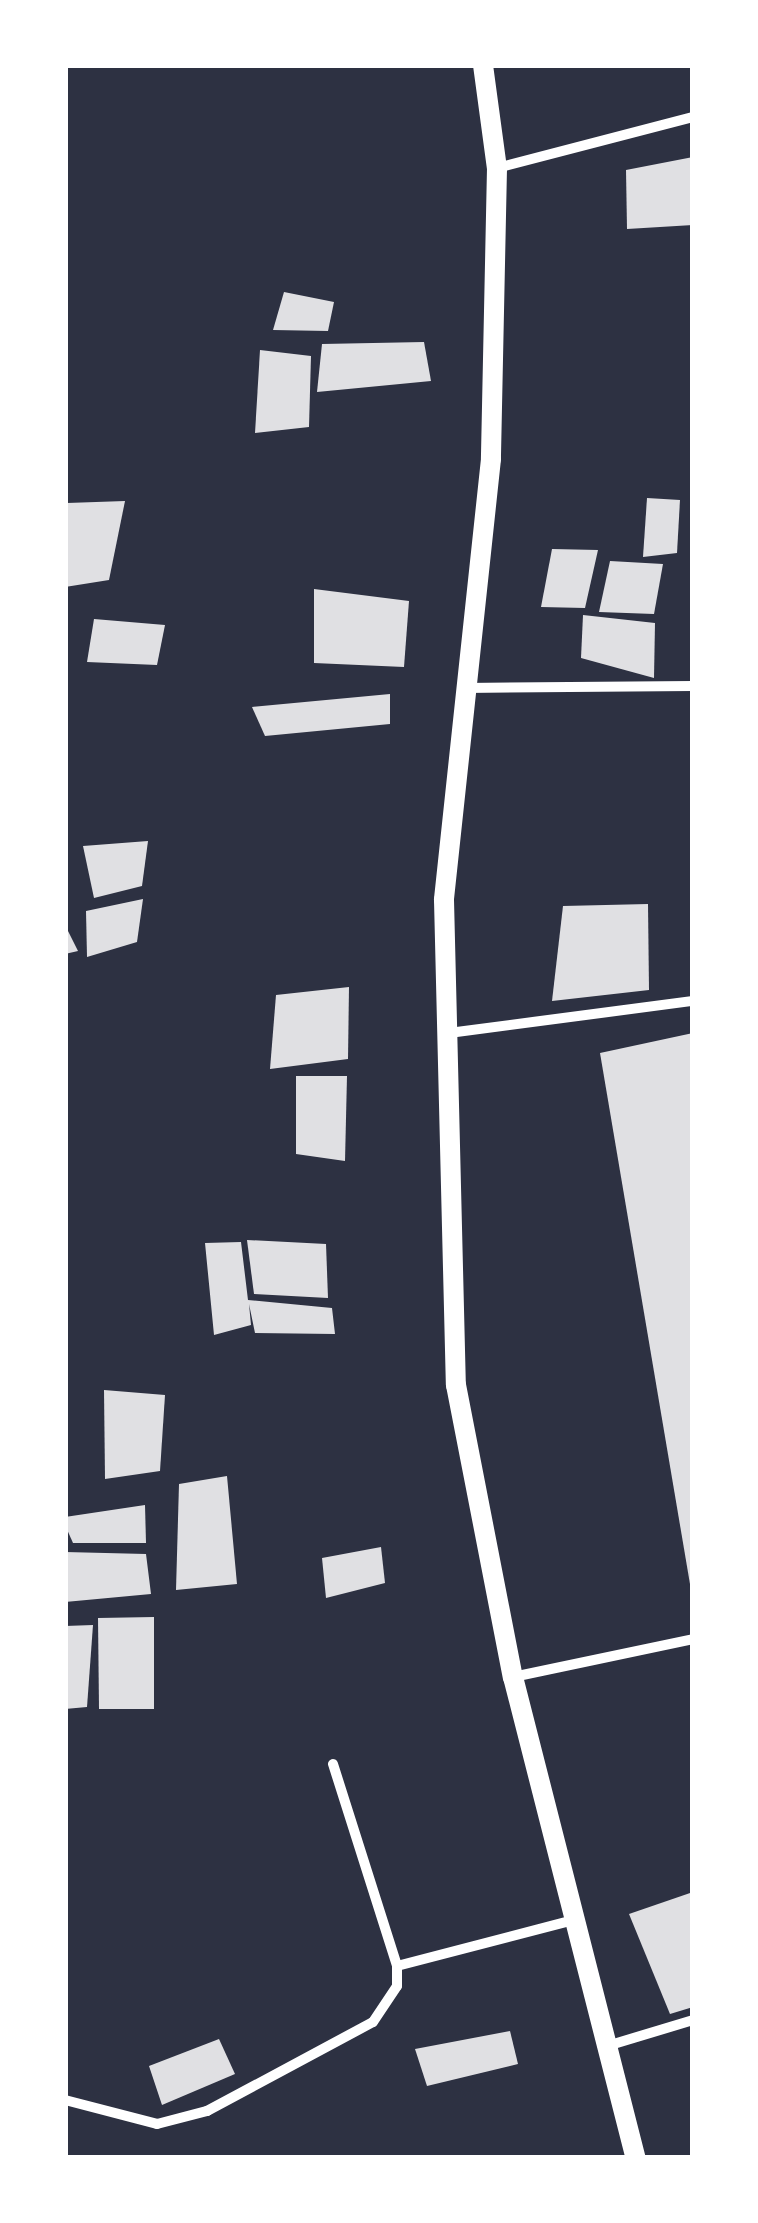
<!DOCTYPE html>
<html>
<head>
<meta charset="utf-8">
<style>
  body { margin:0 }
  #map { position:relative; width:758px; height:2223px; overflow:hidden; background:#2d3142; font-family:"PT Serif",serif }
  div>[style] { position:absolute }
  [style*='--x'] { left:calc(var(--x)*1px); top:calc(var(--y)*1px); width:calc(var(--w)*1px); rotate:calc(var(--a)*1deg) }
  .building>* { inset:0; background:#e0e0e3 }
  .minor>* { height:10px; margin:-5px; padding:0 5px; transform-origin:5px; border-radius:5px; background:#fff }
  .secondary>* { height:20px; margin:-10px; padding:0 10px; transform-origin:10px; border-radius:10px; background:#fff }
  span { translate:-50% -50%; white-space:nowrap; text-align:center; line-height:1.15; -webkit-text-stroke:8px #fff; paint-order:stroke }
  .frame { position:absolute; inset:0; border:68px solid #fff; pointer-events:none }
</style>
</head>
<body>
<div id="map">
  <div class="building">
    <i style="clip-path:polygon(693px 157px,693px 225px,627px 229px,626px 170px)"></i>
    <i style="clip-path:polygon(284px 292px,334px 302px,328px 331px,273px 330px)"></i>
    <i style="clip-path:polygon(424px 342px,431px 381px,317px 392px,322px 344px)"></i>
    <i style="clip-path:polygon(260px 350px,311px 356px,309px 427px,255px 433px)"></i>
    <i style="clip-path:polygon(647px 498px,680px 500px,677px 553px,643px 557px)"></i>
    <i style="clip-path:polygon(125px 501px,109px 580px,65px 587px,67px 503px)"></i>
    <i style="clip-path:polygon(552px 549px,598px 550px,585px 608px,541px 607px)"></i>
    <i style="clip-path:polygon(610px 561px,663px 564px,654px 614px,599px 612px)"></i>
    <i style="clip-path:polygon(314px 589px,409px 601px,404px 667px,314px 663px)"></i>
    <i style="clip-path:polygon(583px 615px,655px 623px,654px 678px,581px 658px)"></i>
    <i style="clip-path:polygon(94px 619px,165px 625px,157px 665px,87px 662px)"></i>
    <i style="clip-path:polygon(390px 694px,390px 724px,265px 736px,252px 707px)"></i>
    <i style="clip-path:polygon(148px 841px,142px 886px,94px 898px,83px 846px)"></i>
    <i style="clip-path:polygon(143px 899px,137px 942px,87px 957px,86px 911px)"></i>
    <i style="clip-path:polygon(648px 904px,649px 990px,552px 1001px,563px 906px)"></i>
    <i style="clip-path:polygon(65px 925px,78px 951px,65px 954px)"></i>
    <i style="clip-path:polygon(349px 987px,348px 1059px,270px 1069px,276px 995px)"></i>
    <i style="clip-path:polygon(693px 1033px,693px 1590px,691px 1590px,600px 1053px)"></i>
    <i style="clip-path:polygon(296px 1076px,347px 1076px,345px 1161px,296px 1154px)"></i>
    <i style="clip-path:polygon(247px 1240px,326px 1244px,328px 1298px,254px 1294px)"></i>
    <i style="clip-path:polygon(241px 1242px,248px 1300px,332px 1308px,335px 1334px,255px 1333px,249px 1304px,251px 1325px,214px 1335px,205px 1243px)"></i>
    <i style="clip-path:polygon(104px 1390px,165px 1395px,160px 1471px,105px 1479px)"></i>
    <i style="clip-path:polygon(227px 1476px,237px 1584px,176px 1590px,179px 1484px)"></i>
    <i style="clip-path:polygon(145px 1505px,146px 1543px,73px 1543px,65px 1525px,65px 1517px)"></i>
    <i style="clip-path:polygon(381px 1547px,385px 1583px,326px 1598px,322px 1558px)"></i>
    <i style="clip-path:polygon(65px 1552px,146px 1554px,151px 1594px,65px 1602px)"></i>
    <i style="clip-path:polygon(154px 1617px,154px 1709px,99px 1709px,98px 1618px)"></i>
    <i style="clip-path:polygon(93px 1625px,87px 1707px,65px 1709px,65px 1626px)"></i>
    <i style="clip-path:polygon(693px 1892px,693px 2007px,670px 2014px,629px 1914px)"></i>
    <i style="clip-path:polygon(510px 2031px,518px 2064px,427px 2086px,415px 2049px)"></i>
    <i style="clip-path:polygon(219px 2039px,235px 2074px,162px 2105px,149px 2066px)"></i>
  </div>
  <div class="minor">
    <i style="--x:497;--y:168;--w:203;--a:-14.6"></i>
    <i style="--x:464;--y:688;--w:229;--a:-0.5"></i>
    <i style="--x:449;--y:1033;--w:246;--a:-7.5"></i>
    <i style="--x:513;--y:1677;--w:184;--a:-11.9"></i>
    <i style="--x:333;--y:1764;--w:212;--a:72.4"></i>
    <i style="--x:397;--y:1966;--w:182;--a:-14.6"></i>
    <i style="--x:607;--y:2046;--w:90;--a:-16.8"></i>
    <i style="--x:65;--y:2100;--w:95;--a:14.6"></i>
    <i style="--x:157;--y:2124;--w:52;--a:-14.6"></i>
    <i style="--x:207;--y:2111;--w:188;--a:-28.2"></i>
    <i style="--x:373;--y:2022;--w:43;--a:-56.3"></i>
    <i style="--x:397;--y:1986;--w:20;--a:-90"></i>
  </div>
  <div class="secondary">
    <i style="--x:483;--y:65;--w:104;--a:82.3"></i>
    <i style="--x:497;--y:168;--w:291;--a:91.2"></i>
    <i style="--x:491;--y:459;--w:443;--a:96.1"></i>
    <i style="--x:444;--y:900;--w:485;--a:88.6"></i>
    <i style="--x:456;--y:1385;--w:298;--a:79"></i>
    <i style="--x:513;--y:1677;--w:496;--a:75.7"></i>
  </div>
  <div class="frame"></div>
</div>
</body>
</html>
